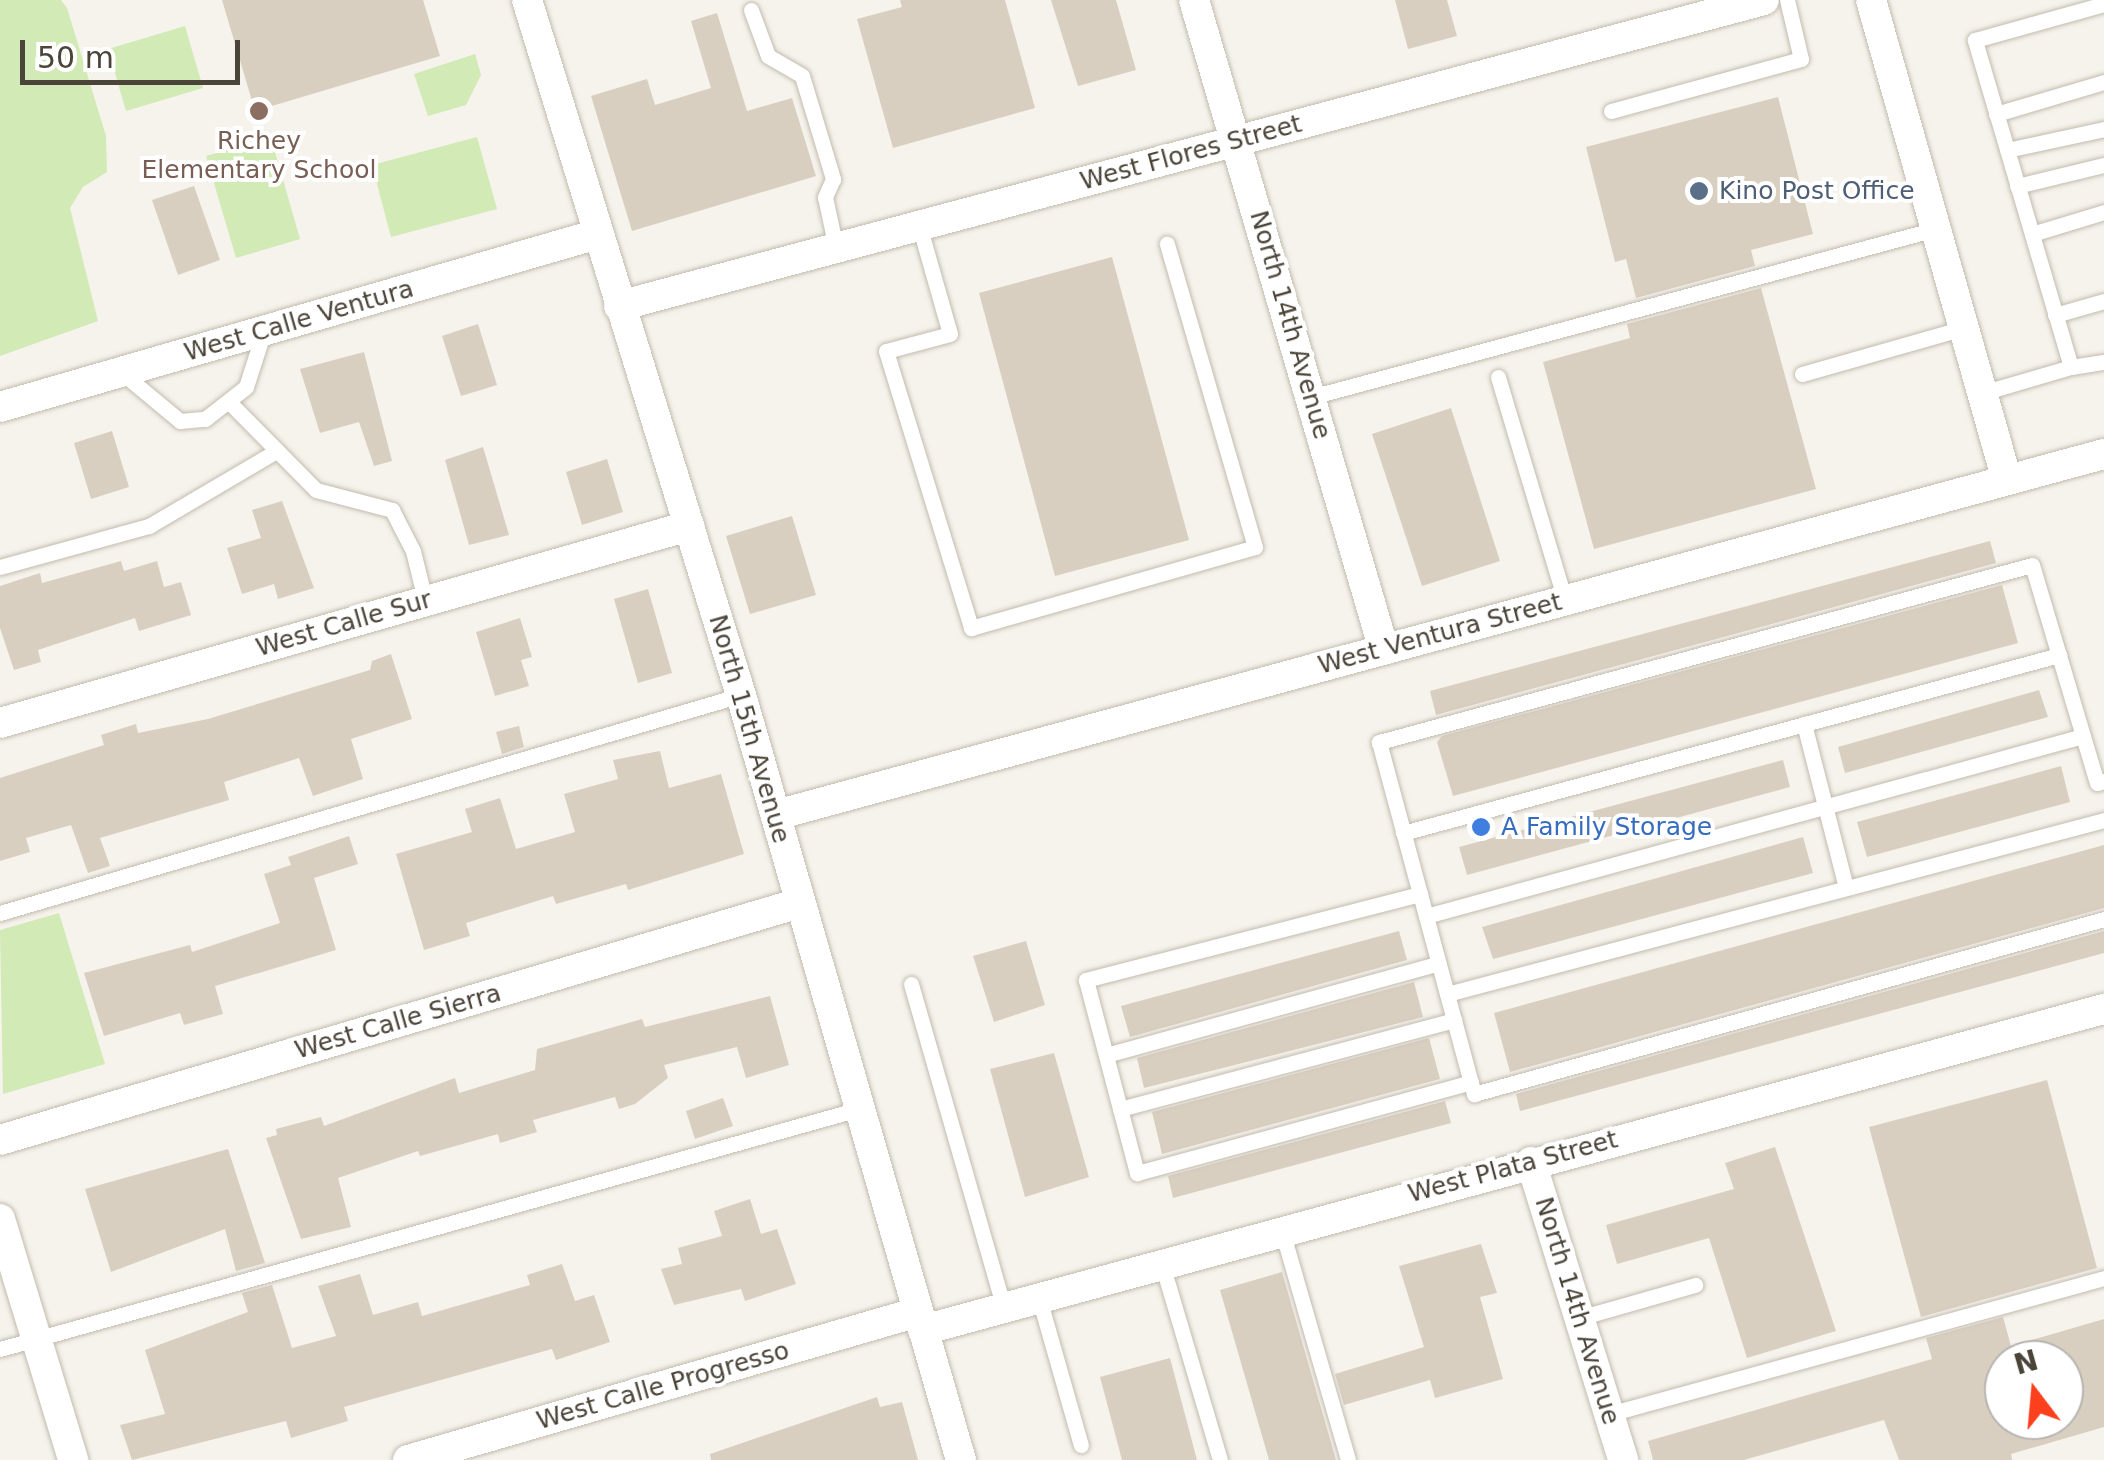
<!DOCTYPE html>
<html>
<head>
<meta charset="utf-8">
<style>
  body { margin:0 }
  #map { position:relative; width:2104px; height:1460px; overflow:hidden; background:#f6f3ec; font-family:"DejaVu Sans",sans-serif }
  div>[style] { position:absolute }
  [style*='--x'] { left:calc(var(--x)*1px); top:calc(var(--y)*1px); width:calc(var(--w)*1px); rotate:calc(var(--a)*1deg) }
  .green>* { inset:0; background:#d2eab5 }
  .building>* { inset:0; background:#d8cfc1 }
  .roads { filter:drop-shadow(0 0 2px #c2bbae) drop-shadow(0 0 2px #c2bbae) }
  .lane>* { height:15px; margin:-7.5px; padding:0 7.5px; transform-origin:7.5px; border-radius:7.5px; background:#fff }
  .street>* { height:30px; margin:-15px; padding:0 15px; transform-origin:15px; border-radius:15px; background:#fff }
  .dots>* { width:28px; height:28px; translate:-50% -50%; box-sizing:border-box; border:5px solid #fff; border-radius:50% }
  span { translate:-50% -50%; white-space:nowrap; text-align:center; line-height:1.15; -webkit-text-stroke:8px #fff; paint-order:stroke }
  .education-label { font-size:25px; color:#785e54 }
  .street-label { font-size:25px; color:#4b4439 }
  .service-label { font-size:25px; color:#4e5e75 }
  .left { translate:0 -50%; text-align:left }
  .shop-label { font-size:25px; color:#366cbe }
  .north { position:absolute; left:1984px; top:1340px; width:100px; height:100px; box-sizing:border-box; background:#fff; border:2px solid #b7b4b0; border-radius:50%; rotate:344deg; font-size:28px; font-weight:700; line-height:40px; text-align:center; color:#4b4439 }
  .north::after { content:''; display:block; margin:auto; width:35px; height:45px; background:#fc3f1d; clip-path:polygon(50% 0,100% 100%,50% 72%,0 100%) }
  .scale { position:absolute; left:20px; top:40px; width:220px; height:45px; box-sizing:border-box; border:5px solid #4b4439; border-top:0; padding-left:12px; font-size:30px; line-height:35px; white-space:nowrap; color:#4b4439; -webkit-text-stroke:8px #fff; paint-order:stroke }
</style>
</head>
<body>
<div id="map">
  <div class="green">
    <i style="clip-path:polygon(0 0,61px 0,67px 8px,106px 136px,107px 172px,83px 187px,70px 208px,98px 321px,0 356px)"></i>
    <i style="clip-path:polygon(185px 26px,203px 88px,126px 111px,108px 49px)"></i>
    <i style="clip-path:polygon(475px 54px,481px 75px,466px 105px,428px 116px,414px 74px)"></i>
    <i style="clip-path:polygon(477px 137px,497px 209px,391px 237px,372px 165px)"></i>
    <i style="clip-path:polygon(271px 138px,300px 239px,236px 258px,206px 156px)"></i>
    <i style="clip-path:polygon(59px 913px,105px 1064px,3px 1094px,0 930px)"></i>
  </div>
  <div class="building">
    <i style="clip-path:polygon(222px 0,423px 0,440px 56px,255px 111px)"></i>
    <i style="clip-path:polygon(900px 0,1005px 0,1035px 108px,893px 148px,857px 19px,902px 7px)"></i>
    <i style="clip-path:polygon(1051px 0,1116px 0,1136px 70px,1078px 86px)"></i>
    <i style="clip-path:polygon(1395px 0,1447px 0,1457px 36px,1408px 49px)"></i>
    <i style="clip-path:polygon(717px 13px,747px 111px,792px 98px,816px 176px,632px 231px,591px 96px,647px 79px,655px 105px,711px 88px,691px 21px)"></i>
    <i style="clip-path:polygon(1778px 97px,1813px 234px,1751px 250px,1755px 266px,1636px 298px,1626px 259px,1615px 262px,1586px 147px)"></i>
    <i style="clip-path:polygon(194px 186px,220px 260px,178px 275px,152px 200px)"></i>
    <i style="clip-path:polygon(1112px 257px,1189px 540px,1055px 576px,979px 293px)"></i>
    <i style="clip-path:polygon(1761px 288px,1816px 489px,1594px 549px,1543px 362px,1630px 338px,1627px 324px)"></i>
    <i style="clip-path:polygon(478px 324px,497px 385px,461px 396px,442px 336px)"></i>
    <i style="clip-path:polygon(364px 352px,392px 461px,374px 466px,359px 422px,320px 433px,300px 369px)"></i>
    <i style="clip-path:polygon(1451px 408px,1500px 561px,1422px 586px,1372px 434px)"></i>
    <i style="clip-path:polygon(112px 431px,129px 487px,91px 499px,74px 443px)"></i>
    <i style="clip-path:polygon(483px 447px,509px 535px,469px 545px,445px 460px)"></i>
    <i style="clip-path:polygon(607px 459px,623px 512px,582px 525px,566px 472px)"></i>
    <i style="clip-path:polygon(282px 501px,314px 588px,278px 599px,274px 584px,242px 594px,227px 548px,261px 538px,252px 510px)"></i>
    <i style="clip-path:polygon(792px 516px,816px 595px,750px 614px,726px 536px)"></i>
    <i style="clip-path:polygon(1990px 541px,1996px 563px,1436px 715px,1430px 691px)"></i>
    <i style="clip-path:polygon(121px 561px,124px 571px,157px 561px,164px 587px,181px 582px,191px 615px,139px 631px,135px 618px,38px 650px,41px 662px,14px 670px,0 628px,0 586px,40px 573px,42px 583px)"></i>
    <i style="clip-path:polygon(2002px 585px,2018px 643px,1453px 796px,1437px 742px,1442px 736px)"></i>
    <i style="clip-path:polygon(648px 589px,672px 673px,638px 683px,614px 599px)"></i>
    <i style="clip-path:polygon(520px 618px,532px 657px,521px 660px,529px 686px,495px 696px,476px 632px)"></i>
    <i style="clip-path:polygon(391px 654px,412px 719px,351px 739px,363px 779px,313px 796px,299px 758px,224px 782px,229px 800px,100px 838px,110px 866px,88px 873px,71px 825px,26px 838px,30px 852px,0 861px,0 778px,104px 745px,101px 735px,136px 724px,138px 733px,208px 719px,370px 670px,372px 661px)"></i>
    <i style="clip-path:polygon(2039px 690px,2048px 717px,1845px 773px,1838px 747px)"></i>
    <i style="clip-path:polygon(519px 726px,524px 747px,502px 754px,496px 732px)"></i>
    <i style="clip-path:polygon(660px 751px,669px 788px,721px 774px,744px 854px,628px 890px,626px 884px,556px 904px,553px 896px,466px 923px,470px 936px,424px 950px,396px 854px,472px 832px,465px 809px,500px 798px,516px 849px,575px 832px,564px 794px,618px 779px,613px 760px)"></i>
    <i style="clip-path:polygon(1783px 760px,1790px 787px,1467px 875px,1459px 847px)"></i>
    <i style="clip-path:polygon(2061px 766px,2070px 802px,1867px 857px,1857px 822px)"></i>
    <i style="clip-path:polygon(349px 836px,358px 864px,314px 878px,336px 950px,215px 986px,223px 1014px,184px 1025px,180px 1013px,104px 1036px,84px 973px,190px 945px,192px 952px,280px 923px,264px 874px,291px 865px,288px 857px)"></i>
    <i style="clip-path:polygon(1803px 837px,1813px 873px,1493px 959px,1482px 927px)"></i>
    <i style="clip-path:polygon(2104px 845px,2104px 908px,1510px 1072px,1494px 1013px)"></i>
    <i style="clip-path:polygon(1399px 931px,1407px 960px,1130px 1037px,1121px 1006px)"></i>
    <i style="clip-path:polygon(2104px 931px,2104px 953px,1520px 1111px,1516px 1094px)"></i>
    <i style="clip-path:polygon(1026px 941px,1045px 1005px,994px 1022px,973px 956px)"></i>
    <i style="clip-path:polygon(1414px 982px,1423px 1017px,1144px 1088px,1137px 1058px)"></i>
    <i style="clip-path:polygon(770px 996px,789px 1065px,746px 1078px,737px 1047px,664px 1065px,668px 1078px,635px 1104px,619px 1109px,615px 1097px,533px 1120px,537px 1132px,500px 1143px,498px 1134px,420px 1156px,418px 1151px,338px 1178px,351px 1227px,301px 1239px,266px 1138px,277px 1135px,276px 1129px,321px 1117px,324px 1126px,455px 1078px,459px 1093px,535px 1070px,537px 1049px,642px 1019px,645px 1027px)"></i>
    <i style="clip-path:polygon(1429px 1038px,1440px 1079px,1162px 1154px,1152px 1112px)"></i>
    <i style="clip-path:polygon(1054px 1053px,1089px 1177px,1025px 1197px,990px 1069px)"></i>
    <i style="clip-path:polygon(2047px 1080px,2097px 1268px,1921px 1317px,1869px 1127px)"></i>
    <i style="clip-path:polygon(723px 1098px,733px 1126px,695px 1139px,686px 1111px)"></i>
    <i style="clip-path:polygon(1445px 1101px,1451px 1123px,1173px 1198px,1168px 1176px)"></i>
    <i style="clip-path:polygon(1775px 1147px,1836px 1331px,1747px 1358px,1709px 1238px,1617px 1264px,1606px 1225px,1734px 1189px,1725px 1163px)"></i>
    <i style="clip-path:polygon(228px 1149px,265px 1263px,236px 1271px,225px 1229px,111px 1272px,85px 1189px)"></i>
    <i style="clip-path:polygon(750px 1199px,761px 1234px,777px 1229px,796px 1284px,745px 1301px,741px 1289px,674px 1305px,661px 1269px,682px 1264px,678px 1248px,722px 1236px,714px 1211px)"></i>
    <i style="clip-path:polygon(1481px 1244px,1497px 1293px,1480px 1297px,1503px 1379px,1435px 1398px,1430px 1380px,1344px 1405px,1335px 1374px,1424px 1347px,1399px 1266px)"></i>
    <i style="clip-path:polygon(562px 1264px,575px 1301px,594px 1295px,610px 1342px,556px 1360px,552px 1349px,344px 1407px,348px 1421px,291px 1438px,286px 1421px,132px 1460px,120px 1425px,165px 1414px,145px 1350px,248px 1312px,242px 1293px,272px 1285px,292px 1348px,336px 1336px,318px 1286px,360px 1274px,373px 1315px,418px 1302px,422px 1316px,530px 1285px,527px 1275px)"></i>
    <i style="clip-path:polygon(1282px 1272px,1336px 1460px,1269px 1460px,1220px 1290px)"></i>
    <i style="clip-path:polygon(evenodd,2003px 1317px,2011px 1346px,2104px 1319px,2104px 1427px,2011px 1454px,2012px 1460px,1899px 1460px,1884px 1420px,1744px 1460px,1653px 1460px,1648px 1441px,1932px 1359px,1926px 1338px,2003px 1317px,2004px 1360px,2064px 1360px,2064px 1420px,2004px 1420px,2004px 1360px)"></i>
    <i style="clip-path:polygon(1170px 1358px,1197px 1460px,1122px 1460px,1100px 1377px)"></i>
    <i style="clip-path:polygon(877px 1397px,880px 1407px,902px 1402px,918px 1460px,711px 1460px,710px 1454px)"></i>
  </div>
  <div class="roads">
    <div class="lane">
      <i style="--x:751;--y:10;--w:49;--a:69.7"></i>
      <i style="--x:768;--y:56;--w:39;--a:30"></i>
      <i style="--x:802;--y:76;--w:108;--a:73.2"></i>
      <i style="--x:833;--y:179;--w:20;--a:114"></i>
      <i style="--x:825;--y:197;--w:52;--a:77.8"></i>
      <i style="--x:1611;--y:111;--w:197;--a:-15.3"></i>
      <i style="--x:1801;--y:59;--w:61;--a:-103.3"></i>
      <i style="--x:1996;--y:114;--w:113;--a:-16.5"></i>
      <i style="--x:2007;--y:150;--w:99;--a:-12.2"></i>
      <i style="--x:2017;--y:186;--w:89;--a:-13.6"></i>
      <i style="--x:919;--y:225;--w:113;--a:74.1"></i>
      <i style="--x:950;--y:334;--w:66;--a:165.1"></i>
      <i style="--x:886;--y:351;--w:290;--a:72.9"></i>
      <i style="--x:971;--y:628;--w:295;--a:-15.9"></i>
      <i style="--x:1255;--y:547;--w:316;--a:-106.2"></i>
      <i style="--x:2032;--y:234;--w:75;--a:-17"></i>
      <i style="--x:2055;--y:315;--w:51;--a:-15.9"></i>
      <i style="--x:2071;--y:367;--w:33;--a:-9"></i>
      <i style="--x:121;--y:372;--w:77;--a:39.7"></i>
      <i style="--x:180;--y:421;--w:25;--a:-5"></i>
      <i style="--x:205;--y:419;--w:52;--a:-38"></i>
      <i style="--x:246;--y:387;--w:59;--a:-72.2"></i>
      <i style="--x:1802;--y:374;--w:168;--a:-15.9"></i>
      <i style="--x:1498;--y:377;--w:233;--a:73.3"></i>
      <i style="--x:1982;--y:393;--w:93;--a:-16.3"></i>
      <i style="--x:2071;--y:367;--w:341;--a:-106.4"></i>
      <i style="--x:1975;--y:40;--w:134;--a:-15.6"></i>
      <i style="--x:1311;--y:397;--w:647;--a:-15.05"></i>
      <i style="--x:230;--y:403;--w:122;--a:45.3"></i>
      <i style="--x:316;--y:490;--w:79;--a:14.7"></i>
      <i style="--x:392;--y:510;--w:46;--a:62.9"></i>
      <i style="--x:413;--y:551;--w:50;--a:76.2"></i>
      <i style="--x:0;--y:567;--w:155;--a:-15.4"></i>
      <i style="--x:149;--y:526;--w:144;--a:-30.5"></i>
      <i style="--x:1804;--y:724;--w:169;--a:75.6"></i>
      <i style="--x:2104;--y:781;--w:7;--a:164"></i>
      <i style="--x:2097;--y:783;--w:227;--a:-106.6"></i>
      <i style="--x:2032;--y:565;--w:677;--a:164.83"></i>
      <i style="--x:1379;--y:742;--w:365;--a:74.9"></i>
      <i style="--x:1474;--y:1094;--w:654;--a:-15.52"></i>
      <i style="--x:1403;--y:833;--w:680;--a:-15.18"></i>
      <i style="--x:1420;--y:894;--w:345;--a:165.6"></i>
      <i style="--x:1086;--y:980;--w:200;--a:75.2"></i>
      <i style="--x:1137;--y:1173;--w:346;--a:-15.2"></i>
      <i style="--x:0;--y:913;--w:772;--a:-16.39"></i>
      <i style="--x:1426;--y:916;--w:681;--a:-15.32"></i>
      <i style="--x:911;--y:984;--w:337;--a:74"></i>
      <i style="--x:1447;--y:994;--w:680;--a:-14.83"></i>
      <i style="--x:1106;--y:1055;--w:345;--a:-15.4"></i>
      <i style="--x:1120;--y:1109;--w:346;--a:-14.9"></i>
      <i style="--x:1282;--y:1231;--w:238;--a:73.9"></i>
      <i style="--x:1162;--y:1264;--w:204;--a:73.5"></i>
      <i style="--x:1039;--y:1298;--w:153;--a:74.1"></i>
      <i style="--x:1579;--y:1318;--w:121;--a:-15.9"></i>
      <i style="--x:0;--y:1349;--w:892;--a:-15.61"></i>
      <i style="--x:1609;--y:1414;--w:513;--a:-15.36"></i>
    </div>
    <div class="street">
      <i style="--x:527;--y:0;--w:727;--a:72.89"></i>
      <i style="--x:741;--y:695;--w:796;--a:73.96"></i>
      <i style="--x:1194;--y:0;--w:677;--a:73.71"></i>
      <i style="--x:1871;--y:0;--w:499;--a:74.2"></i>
      <i style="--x:619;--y:306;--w:1185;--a:-14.96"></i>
      <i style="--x:0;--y:407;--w:623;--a:-16.14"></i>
      <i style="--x:0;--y:723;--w:717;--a:-15.96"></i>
      <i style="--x:776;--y:815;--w:1376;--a:-15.21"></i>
      <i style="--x:0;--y:1140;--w:830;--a:-16.51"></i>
      <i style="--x:1531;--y:1162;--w:312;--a:72.8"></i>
      <i style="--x:0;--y:1219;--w:252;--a:73.1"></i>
      <i style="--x:923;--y:1330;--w:1224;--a:-15.21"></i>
      <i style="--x:408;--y:1460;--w:531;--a:-16.18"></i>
    </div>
  </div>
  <div class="dots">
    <i style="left:259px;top:111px;background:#8d6e63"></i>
    <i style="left:1699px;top:191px;background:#5c6f8a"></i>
    <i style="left:1481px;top:827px;background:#3f7fe0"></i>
  </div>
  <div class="education-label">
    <span style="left:259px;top:156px">Richey<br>Elementary School</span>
  </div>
  <div class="street-label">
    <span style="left:1191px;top:153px;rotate:-15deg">West Flores Street</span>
    <span style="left:299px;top:321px;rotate:-16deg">West Calle Ventura</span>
    <span style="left:1290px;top:325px;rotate:74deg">North 14th Avenue</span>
    <span style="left:344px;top:624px;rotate:-16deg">West Calle Sur</span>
    <span style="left:1440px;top:634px;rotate:-15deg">West Ventura Street</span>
    <span style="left:749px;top:729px;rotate:74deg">North 15th Avenue</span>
    <span style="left:398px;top:1022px;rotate:-16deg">West Calle Sierra</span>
    <span style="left:1513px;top:1167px;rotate:-15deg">West Plata Street</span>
    <span style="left:1577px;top:1311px;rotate:73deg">North 14th Avenue</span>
    <span style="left:663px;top:1386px;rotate:-16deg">West Calle Progresso</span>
  </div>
  <div class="service-label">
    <span class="left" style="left:1719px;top:191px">Kino Post Office</span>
  </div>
  <div class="shop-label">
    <span class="left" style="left:1501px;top:827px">A Family Storage</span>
  </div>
  <div class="north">N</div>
  <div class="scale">50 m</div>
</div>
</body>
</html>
